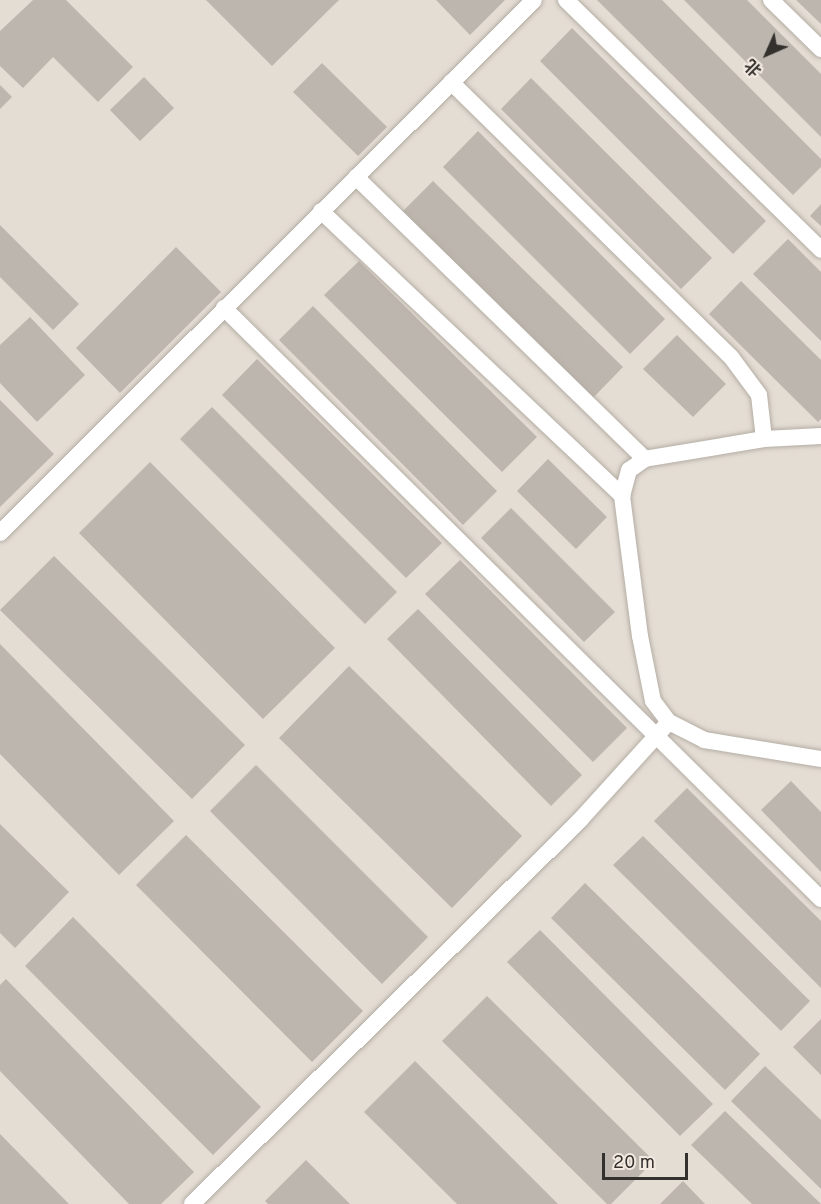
<!DOCTYPE html>
<html>
<head>
<meta charset="utf-8">
<style>
  body { margin:0 }
  #map { position:relative; width:821px; height:1204px; overflow:hidden; background:#e4ddd4; font-family:Overpass,"Noto Sans SC",sans-serif }
  div>[style] { position:absolute }
  [style*='--x'] { left:calc(var(--x)*1px); top:calc(var(--y)*1px); width:calc(var(--w)*1px); rotate:calc(var(--a)*1deg) }
  .building>* { inset:0; background:#bdb6ae }
  .roads { filter:drop-shadow(0 0 2px #b4ada4) drop-shadow(0 0 2px #b4ada4) }
  .service>* { height:16px; margin:-8px; padding:0 8px; transform-origin:8px; border-radius:8px; background:#fff }
  span { translate:-50% -50%; white-space:nowrap; text-align:center; line-height:1.15; -webkit-text-stroke:4.5px #f2eae1; paint-order:stroke }
  .north { position:absolute; left:737px; top:24px; width:60px; height:60px; -webkit-text-stroke:4px #f2eae1; paint-order:stroke; rotate:225deg; font-size:16px; font-weight:700; line-height:24px; text-align:center; color:#33302d }
  .north::after { content:''; display:block; margin:auto; width:21px; height:27px; background:#33302d; clip-path:polygon(50% 0,100% 100%,50% 72%,0 100%) }
  .scale { position:absolute; left:602px; top:1153px; width:86px; height:27px; box-sizing:border-box; border:3px solid #33302d; border-top:0; padding-left:8px; font-size:18px; line-height:21px; white-space:nowrap; color:#33302d; -webkit-text-stroke:4px #f2eae1; paint-order:stroke }
</style>
</head>
<body>
<div id="map">
  <div class="building">
    <i style="clip-path:polygon(33px 0,66px 0,133px 67px,98px 102px,53px 57px,23px 88px,0 66px,0 31px)"></i>
    <i style="clip-path:polygon(206px 0,339px 0,272px 66px)"></i>
    <i style="clip-path:polygon(436px 0,505px 0,470px 35px)"></i>
    <i style="clip-path:polygon(597px 0,662px 0,821px 159px,821px 167px,793px 195px)"></i>
    <i style="clip-path:polygon(684px 0,747px 0,821px 74px,821px 137px)"></i>
    <i style="clip-path:polygon(796px 0,821px 0,821px 24px)"></i>
    <i style="clip-path:polygon(572px 28px,766px 221px,733px 254px,540px 61px)"></i>
    <i style="clip-path:polygon(322px 63px,387px 127px,358px 156px,293px 92px)"></i>
    <i style="clip-path:polygon(144px 77px,174px 108px,140px 141px,110px 110px)"></i>
    <i style="clip-path:polygon(531px 78px,712px 258px,681px 289px,501px 109px)"></i>
    <i style="clip-path:polygon(0 85px,12px 97px,0 109px)"></i>
    <i style="clip-path:polygon(478px 131px,665px 319px,630px 354px,443px 167px)"></i>
    <i style="clip-path:polygon(433px 181px,623px 367px,590px 401px,400px 214px)"></i>
    <i style="clip-path:polygon(821px 204px,821px 226px,810px 216px)"></i>
    <i style="clip-path:polygon(0 225px,79px 304px,53px 330px,0 277px)"></i>
    <i style="clip-path:polygon(788px 239px,821px 272px,821px 341px,753px 274px)"></i>
    <i style="clip-path:polygon(176px 247px,221px 292px,120px 393px,76px 348px)"></i>
    <i style="clip-path:polygon(359px 261px,537px 437px,502px 472px,324px 295px)"></i>
    <i style="clip-path:polygon(741px 281px,821px 360px,821px 419px,818px 422px,709px 314px)"></i>
    <i style="clip-path:polygon(313px 306px,497px 491px,463px 525px,279px 340px)"></i>
    <i style="clip-path:polygon(30px 317px,85px 375px,37px 422px,0 383px,0 345px)"></i>
    <i style="clip-path:polygon(677px 335px,726px 384px,693px 417px,643px 369px)"></i>
    <i style="clip-path:polygon(257px 359px,442px 543px,406px 578px,222px 395px)"></i>
    <i style="clip-path:polygon(0 400px,54px 454px,0 507px)"></i>
    <i style="clip-path:polygon(212px 407px,397px 592px,365px 624px,180px 439px)"></i>
    <i style="clip-path:polygon(548px 459px,607px 517px,576px 549px,517px 491px)"></i>
    <i style="clip-path:polygon(150px 462px,335px 648px,263px 719px,79px 533px)"></i>
    <i style="clip-path:polygon(511px 508px,615px 612px,584px 642px,481px 538px)"></i>
    <i style="clip-path:polygon(54px 556px,245px 745px,192px 799px,0 610px)"></i>
    <i style="clip-path:polygon(460px 560px,627px 728px,593px 762px,425px 594px)"></i>
    <i style="clip-path:polygon(418px 609px,582px 775px,551px 806px,387px 639px)"></i>
    <i style="clip-path:polygon(0 644px,174px 821px,119px 875px,0 754px)"></i>
    <i style="clip-path:polygon(349px 666px,522px 836px,452px 908px,279px 738px)"></i>
    <i style="clip-path:polygon(256px 765px,428px 937px,382px 984px,210px 811px)"></i>
    <i style="clip-path:polygon(791px 781px,821px 812px,821px 872px,761px 810px)"></i>
    <i style="clip-path:polygon(687px 788px,821px 921px,821px 988px,654px 821px)"></i>
    <i style="clip-path:polygon(0 824px,69px 892px,15px 948px,0 933px)"></i>
    <i style="clip-path:polygon(186px 835px,363px 1011px,312px 1062px,136px 885px)"></i>
    <i style="clip-path:polygon(643px 836px,810px 1001px,781px 1031px,613px 865px)"></i>
    <i style="clip-path:polygon(585px 883px,760px 1054px,725px 1090px,551px 918px)"></i>
    <i style="clip-path:polygon(73px 917px,261px 1107px,213px 1155px,25px 966px)"></i>
    <i style="clip-path:polygon(540px 930px,713px 1104px,680px 1136px,507px 962px)"></i>
    <i style="clip-path:polygon(6px 979px,194px 1172px,161px 1204px,129px 1204px,0 1071px,0 985px)"></i>
    <i style="clip-path:polygon(487px 996px,654px 1161px,611px 1204px,607px 1204px,442px 1041px)"></i>
    <i style="clip-path:polygon(821px 1019px,821px 1075px,793px 1047px)"></i>
    <i style="clip-path:polygon(415px 1061px,558px 1204px,457px 1204px,364px 1112px)"></i>
    <i style="clip-path:polygon(765px 1066px,821px 1120px,821px 1189px,731px 1101px)"></i>
    <i style="clip-path:polygon(725px 1111px,821px 1204px,752px 1204px,691px 1145px)"></i>
    <i style="clip-path:polygon(0 1134px,69px 1204px,0 1204px)"></i>
    <i style="clip-path:polygon(306px 1160px,350px 1204px,268px 1204px,265px 1201px)"></i>
    <i style="clip-path:polygon(683px 1181px,705px 1204px,660px 1204px)"></i>
  </div>
  <div class="roads">
    <div class="service">
      <i style="--x:566;--y:0;--w:357;--a:44.4"></i>
      <i style="--x:771;--y:0;--w:70;--a:44.4"></i>
      <i style="--x:451;--y:82;--w:392;--a:44.5"></i>
      <i style="--x:731;--y:357;--w:47;--a:53.6"></i>
      <i style="--x:759;--y:395;--w:44;--a:83.5"></i>
      <i style="--x:356;--y:177;--w:404;--a:44.3"></i>
      <i style="--x:321;--y:211;--w:415;--a:43.4"></i>
      <i style="--x:224;--y:308;--w:840;--a:44.71"></i>
      <i style="--x:821;--y:436;--w:57;--a:177"></i>
      <i style="--x:764;--y:439;--w:121;--a:170.5"></i>
      <i style="--x:645;--y:459;--w:19;--a:145"></i>
      <i style="--x:629;--y:470;--w:27;--a:105"></i>
      <i style="--x:622;--y:496;--w:141;--a:82.7"></i>
      <i style="--x:640;--y:636;--w:66;--a:78.7"></i>
      <i style="--x:653;--y:701;--w:26;--a:53"></i>
      <i style="--x:669;--y:722;--w:39;--a:27"></i>
      <i style="--x:704;--y:740;--w:119;--a:9.2"></i>
      <i style="--x:0;--y:533;--w:754;--a:-44.95"></i>
      <i style="--x:192;--y:1204;--w:546;--a:-44.7"></i>
      <i style="--x:580;--y:820;--w:132;--a:-47.8"></i>
    </div>
  </div>
  <div class="north">北</div>
  <div class="scale">20 m</div>
</div>
</body>
</html>
